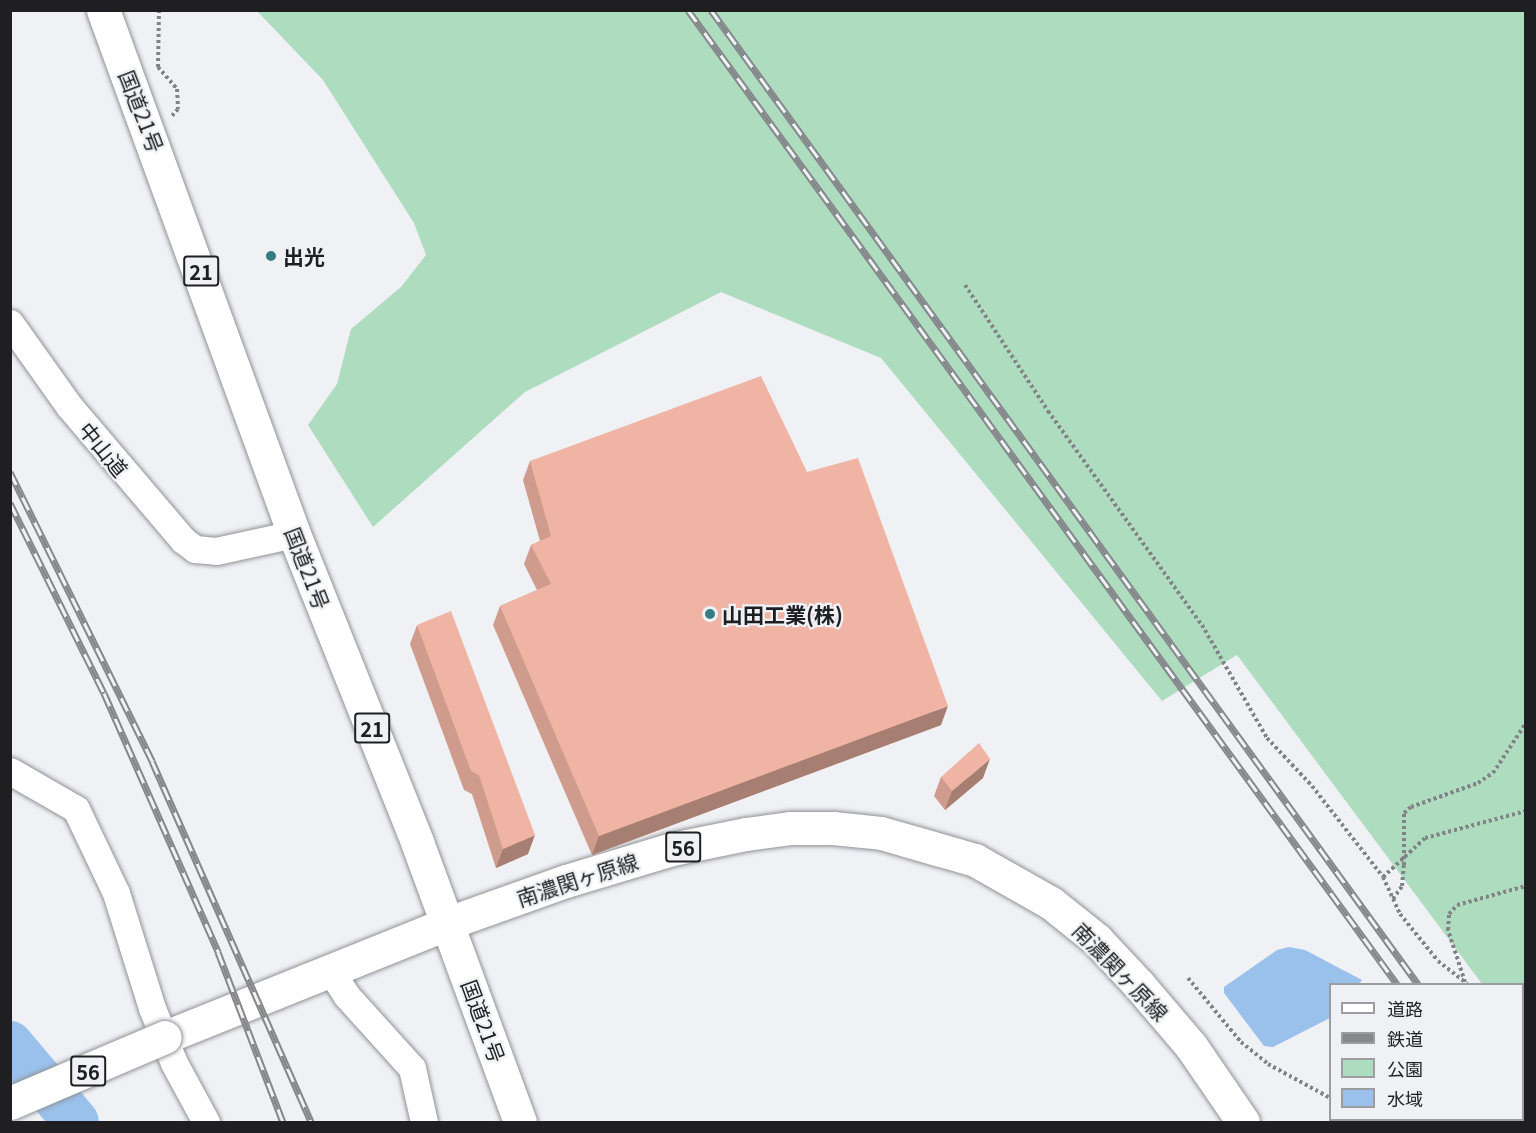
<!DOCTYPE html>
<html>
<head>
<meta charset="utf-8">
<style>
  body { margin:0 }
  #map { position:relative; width:1536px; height:1133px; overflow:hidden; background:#eff1f5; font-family:Georgia,"Noto Sans JP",serif }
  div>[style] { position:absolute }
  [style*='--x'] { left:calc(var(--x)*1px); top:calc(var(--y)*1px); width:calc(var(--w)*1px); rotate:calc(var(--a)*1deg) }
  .green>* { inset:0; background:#addcbf }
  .water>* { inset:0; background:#9ac1eb }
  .river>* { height:46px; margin:-23px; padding:0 23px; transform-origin:23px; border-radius:23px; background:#9ac1eb }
  .path>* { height:4px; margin-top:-2px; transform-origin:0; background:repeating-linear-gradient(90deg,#828386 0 3px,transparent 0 6px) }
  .roads { filter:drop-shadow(0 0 2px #919296) drop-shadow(0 0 2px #919296) }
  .minor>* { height:27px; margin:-13.5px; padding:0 13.5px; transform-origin:13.5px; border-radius:13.5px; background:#fff }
  .major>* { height:33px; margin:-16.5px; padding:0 16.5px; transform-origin:16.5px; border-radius:16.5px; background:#fff }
  .highway>* { height:33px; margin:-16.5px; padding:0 16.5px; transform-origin:16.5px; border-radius:16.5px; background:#fff }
  .rail>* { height:7px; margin-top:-3.5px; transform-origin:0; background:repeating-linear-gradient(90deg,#eff1f5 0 14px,#86878a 0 28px); box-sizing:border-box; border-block:2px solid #86878a }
  .bridges { filter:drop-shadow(0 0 2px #919296) drop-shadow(0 0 2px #919296) }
  .major-bridge>* { height:33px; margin:-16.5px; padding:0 16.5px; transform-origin:16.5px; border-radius:16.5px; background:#fff }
  .wall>* { inset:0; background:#ce9b8c }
  .shaded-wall>* { inset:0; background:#a77e72 }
  .building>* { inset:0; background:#efb4a3 }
  .dots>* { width:16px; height:16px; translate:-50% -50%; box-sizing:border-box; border:3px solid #eff1f5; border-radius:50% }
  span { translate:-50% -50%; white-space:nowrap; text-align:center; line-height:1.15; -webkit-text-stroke:4.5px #eff1f5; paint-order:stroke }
  .shield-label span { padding:2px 4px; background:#eff1f5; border:2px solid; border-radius:4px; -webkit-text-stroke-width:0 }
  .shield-label { font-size:20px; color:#1f1f21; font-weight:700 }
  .street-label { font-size:21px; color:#1f1f21 }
  .poi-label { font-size:21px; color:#1f1f21; font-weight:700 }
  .left { translate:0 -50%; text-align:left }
  .frame { position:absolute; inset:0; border:12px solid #1f1f21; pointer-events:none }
  .legend { position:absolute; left:1329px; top:983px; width:195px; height:138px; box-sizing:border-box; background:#eff1f5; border:2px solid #9c9da0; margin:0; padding:8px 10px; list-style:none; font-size:18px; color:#1f1f21 }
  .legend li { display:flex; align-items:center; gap:12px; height:30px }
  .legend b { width:30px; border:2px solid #9c9da0 }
</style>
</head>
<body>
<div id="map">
  <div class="green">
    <i style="clip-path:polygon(257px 11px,1525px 11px,1525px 994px,1523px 995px,1522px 984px,1482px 984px,1237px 655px,1162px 701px,881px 358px,721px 292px,525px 392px,373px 527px,308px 425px,337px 384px,351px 329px,401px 287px,426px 255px,414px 223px,323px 80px)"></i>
  </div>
  <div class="water">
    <i style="clip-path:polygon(1289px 947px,1305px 950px,1362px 980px,1359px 984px,1330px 984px,1330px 1018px,1273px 1047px,1264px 1046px,1224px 993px,1224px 987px,1277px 950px)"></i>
  </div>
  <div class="river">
    <i style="--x:10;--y:1044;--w:102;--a:49.8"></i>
  </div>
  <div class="path">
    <i style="--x:159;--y:10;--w:57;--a:91"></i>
    <i style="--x:158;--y:67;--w:29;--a:49"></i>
    <i style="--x:177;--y:89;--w:20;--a:87"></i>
    <i style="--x:178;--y:109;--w:9;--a:131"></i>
    <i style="--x:965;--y:285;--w:151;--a:56.6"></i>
    <i style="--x:1048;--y:411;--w:264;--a:54.3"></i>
    <i style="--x:1202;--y:625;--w:130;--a:60.1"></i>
    <i style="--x:1267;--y:738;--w:66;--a:46.8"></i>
    <i style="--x:1312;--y:786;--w:115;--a:52"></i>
    <i style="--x:1383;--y:877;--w:41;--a:65.3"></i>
    <i style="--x:1400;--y:914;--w:60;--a:51"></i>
    <i style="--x:1438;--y:961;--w:37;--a:38"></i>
    <i style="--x:1383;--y:877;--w:57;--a:-42.9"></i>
    <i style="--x:1425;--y:838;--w:105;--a:-15"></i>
    <i style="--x:1393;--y:899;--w:16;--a:-55"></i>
    <i style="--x:1402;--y:886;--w:21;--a:-85"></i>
    <i style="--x:1404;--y:865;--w:52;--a:-90"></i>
    <i style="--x:1404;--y:813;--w:9;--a:-41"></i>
    <i style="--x:1411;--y:807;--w:71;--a:-19.7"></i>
    <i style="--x:1478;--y:783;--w:18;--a:-34"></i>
    <i style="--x:1493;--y:773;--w:60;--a:-56.6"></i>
    <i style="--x:1188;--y:978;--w:83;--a:50.4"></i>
    <i style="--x:1241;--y:1042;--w:35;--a:39"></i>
    <i style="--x:1268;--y:1064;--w:71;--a:28.7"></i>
    <i style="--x:1465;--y:982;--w:55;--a:-108.1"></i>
    <i style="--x:1448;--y:930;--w:16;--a:-86"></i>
    <i style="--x:1449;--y:914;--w:12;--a:-48"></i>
    <i style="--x:1457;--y:905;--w:72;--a:-15.4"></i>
    <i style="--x:1522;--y:1067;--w:6;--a:51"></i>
    <i style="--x:1374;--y:1120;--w:5;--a:22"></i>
  </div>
  <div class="roads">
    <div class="minor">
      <i style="--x:10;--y:323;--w:102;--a:54.6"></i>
      <i style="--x:69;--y:406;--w:176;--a:49.6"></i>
      <i style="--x:183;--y:540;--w:15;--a:37"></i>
      <i style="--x:195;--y:549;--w:21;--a:5"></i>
      <i style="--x:216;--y:551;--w:80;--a:-12.3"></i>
      <i style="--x:10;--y:771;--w:76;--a:29.9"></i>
      <i style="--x:76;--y:809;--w:93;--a:64.5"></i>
      <i style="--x:116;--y:893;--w:121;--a:72.6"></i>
      <i style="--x:152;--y:1008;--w:59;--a:68.2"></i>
      <i style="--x:174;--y:1063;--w:67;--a:61.5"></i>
      <i style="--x:330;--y:970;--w:30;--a:57"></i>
      <i style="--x:346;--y:995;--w:98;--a:47.9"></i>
      <i style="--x:412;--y:1068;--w:55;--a:77.5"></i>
    </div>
    <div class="major">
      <i style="--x:165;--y:1037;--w:305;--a:-21.9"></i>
      <i style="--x:448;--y:923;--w:125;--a:-19.6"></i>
      <i style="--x:566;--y:881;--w:111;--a:-16.8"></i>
      <i style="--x:672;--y:849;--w:76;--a:-11.5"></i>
      <i style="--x:746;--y:834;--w:44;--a:-7.8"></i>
      <i style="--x:790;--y:828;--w:43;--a:0"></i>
      <i style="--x:833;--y:828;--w:48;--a:5.9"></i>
      <i style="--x:881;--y:833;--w:98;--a:16"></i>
      <i style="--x:975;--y:860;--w:87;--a:29.5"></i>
      <i style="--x:1051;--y:903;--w:59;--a:38.8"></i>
      <i style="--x:1097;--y:940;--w:62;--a:47"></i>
      <i style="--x:1139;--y:985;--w:80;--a:49.6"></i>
      <i style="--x:1191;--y:1046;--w:92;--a:55.6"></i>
    </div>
    <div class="highway">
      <i style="--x:103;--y:10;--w:558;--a:69.97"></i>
      <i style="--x:294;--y:534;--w:332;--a:68.2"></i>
      <i style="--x:417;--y:842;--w:298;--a:69.8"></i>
    </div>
  </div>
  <div class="rail">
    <i style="--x:688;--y:10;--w:1205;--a:53.95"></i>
    <i style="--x:711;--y:10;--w:1204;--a:54.03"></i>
    <i style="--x:10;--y:472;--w:322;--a:63.8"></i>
    <i style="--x:152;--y:761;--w:394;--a:66.2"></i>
    <i style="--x:10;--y:503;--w:212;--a:63.7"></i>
    <i style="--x:104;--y:693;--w:283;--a:66.2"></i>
    <i style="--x:218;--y:952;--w:182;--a:69.1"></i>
    <i style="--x:1496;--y:1120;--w:3;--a:45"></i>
    <i style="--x:1519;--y:1120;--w:3;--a:45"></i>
  </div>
  <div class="bridges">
    <div class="major-bridge">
      <i style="--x:10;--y:1103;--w:168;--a:-23.1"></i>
    </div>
  </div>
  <div class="wall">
    <i style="clip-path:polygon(530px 461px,807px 472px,941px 725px,592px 855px,493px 625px,500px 606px,537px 590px,524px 564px,531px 545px,540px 541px,523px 480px)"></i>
    <i style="clip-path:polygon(417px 625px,528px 854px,496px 868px,472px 794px,464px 790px,410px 644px)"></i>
    <i style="clip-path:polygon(941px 777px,983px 778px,945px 810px,934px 796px)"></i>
  </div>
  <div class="shaded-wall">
    <i style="clip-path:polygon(948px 706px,941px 725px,592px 855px,599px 836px)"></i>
    <i style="clip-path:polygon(990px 759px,983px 778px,945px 810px,952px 791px)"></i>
    <i style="clip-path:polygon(535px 835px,528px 854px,496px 868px,503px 849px)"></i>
  </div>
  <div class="building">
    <i style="clip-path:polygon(761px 376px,807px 472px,858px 458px,948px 706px,599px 836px,500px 606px,551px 584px,531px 545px,551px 536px,530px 461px)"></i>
    <i style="clip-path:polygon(451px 611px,535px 835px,503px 849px,479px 775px,471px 771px,417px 625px)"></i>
    <i style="clip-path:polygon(979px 743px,990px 759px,952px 791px,941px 777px)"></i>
  </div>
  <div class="dots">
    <i style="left:271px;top:256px;background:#347d80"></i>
    <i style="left:710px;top:614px;background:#347d80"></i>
  </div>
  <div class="shield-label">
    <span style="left:201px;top:271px">21</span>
    <span style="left:372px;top:728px">21</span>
    <span style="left:683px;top:847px">56</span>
    <span style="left:88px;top:1071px">56</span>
  </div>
  <div class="street-label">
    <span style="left:142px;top:111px;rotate:69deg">国道21号</span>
    <span style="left:104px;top:449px;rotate:51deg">中山道</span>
    <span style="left:308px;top:568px;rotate:69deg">国道21号</span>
    <span style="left:577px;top:879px;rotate:-18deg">南濃関ヶ原線</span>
    <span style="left:1121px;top:971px;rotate:46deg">南濃関ヶ原線</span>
    <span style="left:484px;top:1021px;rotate:70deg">国道21号</span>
  </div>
  <div class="poi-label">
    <span class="left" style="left:283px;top:256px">出光</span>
    <span class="left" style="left:722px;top:614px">山田工業(株)</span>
  </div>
  <div class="frame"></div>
  <ul class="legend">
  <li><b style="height:8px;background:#fff"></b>道路</li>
  <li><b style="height:8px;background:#86878a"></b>鉄道</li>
  <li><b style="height:16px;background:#addcbf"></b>公園</li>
  <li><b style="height:16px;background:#9ac1eb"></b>水域</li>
  </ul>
</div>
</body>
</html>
